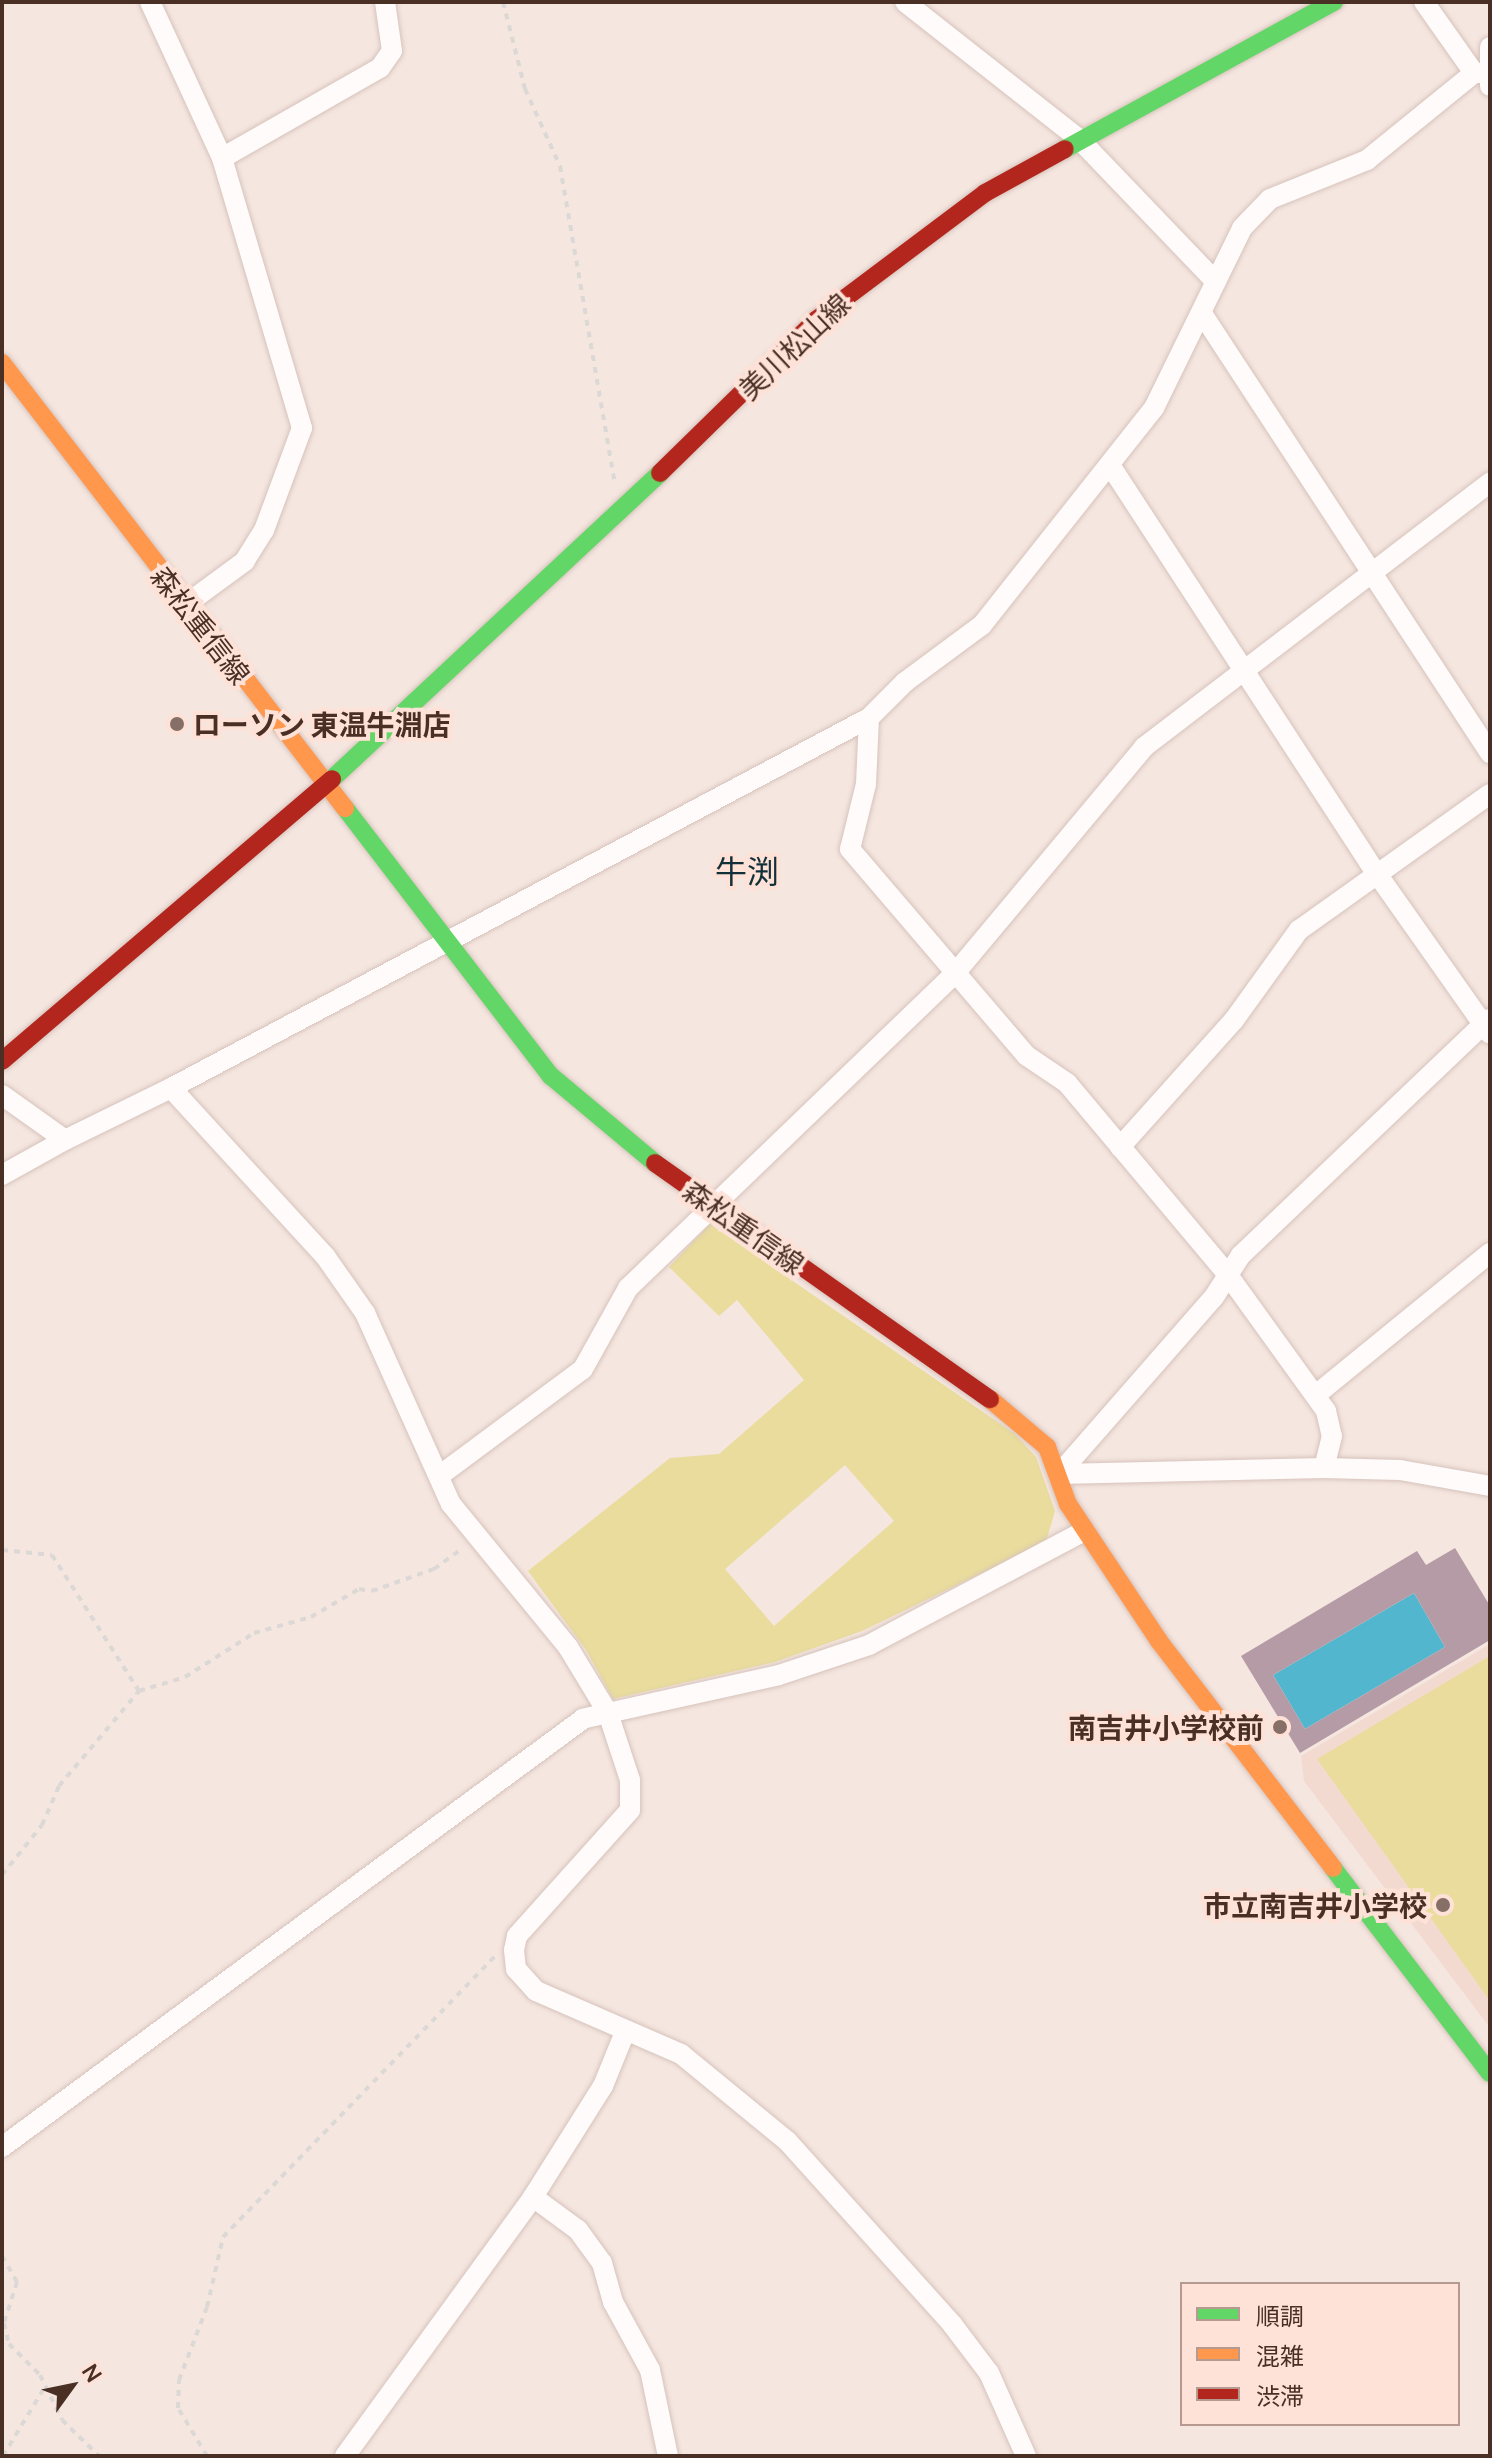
<!DOCTYPE html>
<html>
<head>
<meta charset="utf-8">
<style>
  body { margin:0 }
  #map { position:relative; width:1492px; height:2458px; overflow:hidden; background:#f5e6e0; font-family:Manrope,"Noto Sans JP",sans-serif }
  div>[style] { position:absolute }
  [style*='--x'] { left:calc(var(--x)*1px); top:calc(var(--y)*1px); width:calc(var(--w)*1px); rotate:calc(var(--a)*1deg) }
  .built>* { inset:0; background:#f3dad0 }
  .green>* { inset:0; background:#e9dc9d }
  .water>* { inset:0; background:#53b6cf }
  .building>* { inset:0; background:#b59ba5 }
  .path>* { height:4px; margin-top:-2px; transform-origin:0; background:repeating-linear-gradient(90deg,#dcd8d5 0 6px,transparent 0 12px) }
  .roads { filter:drop-shadow(0 0 2px #d6c3bb) drop-shadow(0 0 2px #d6c3bb) }
  .street>* { height:20px; margin:-10px; padding:0 10px; transform-origin:10px; border-radius:10px; background:#fefbfa }
  .fast>* { height:18px; margin:-9px; padding:0 9px; transform-origin:9px; border-radius:9px; background:#63d668 }
  .slow>* { height:18px; margin:-9px; padding:0 9px; transform-origin:9px; border-radius:9px; background:#ff974d }
  .jam>* { height:18px; margin:-9px; padding:0 9px; transform-origin:9px; border-radius:9px; background:#b3261e }
  .dots>* { width:22px; height:22px; translate:-50% -50%; box-sizing:border-box; border:4px solid #fee2d7; border-radius:50% }
  span { translate:-50% -50%; white-space:nowrap; text-align:center; line-height:1.15; -webkit-text-stroke:8px #fee2d7; paint-order:stroke }
  .street-label { font-size:28px; color:#492f24 }
  .poi-label { font-size:28px; color:#492f24; font-weight:700 }
  .left { translate:0 -50%; text-align:left }
  .right { translate:-100% -50%; text-align:right }
  .quarter-label { font-size:32px; color:#12303a }
  .frame { position:absolute; inset:0; border:4px solid #492f24; pointer-events:none }
  .legend { position:absolute; left:1180px; top:2282px; width:280px; height:144px; box-sizing:border-box; background:#fee2d7; border:2px solid #b69a8f; margin:0; padding:10px 14px; list-style:none; font-size:24px; color:#492f24 }
  .legend li { display:flex; align-items:center; gap:16px; height:40px }
  .legend b { width:40px; border:2px solid #b69a8f }
  .north { position:absolute; left:32px; top:2346px; width:80px; height:80px; -webkit-text-stroke:6px #fee2d7; paint-order:stroke; rotate:57deg; font-size:22px; font-weight:700; line-height:32px; text-align:center; color:#492f24 }
  .north::after { content:''; display:block; margin:auto; width:28px; height:36px; background:#492f24; clip-path:polygon(50% 0,100% 100%,50% 72%,0 100%) }
</style>
</head>
<body>
<div id="map">
  <div class="built">
    <i style="clip-path:polygon(1490px 1644px,1490px 2028px,1304px 1781px,1301px 1756px)"></i>
  </div>
  <div class="green">
    <i style="clip-path:polygon(evenodd,710px 1224px,1015px 1434px,1036px 1457px,1055px 1511px,1046px 1542px,862px 1631px,775px 1662px,613px 1699px,586px 1650px,528px 1571px,670px 1458px,719px 1454px,804px 1380px,737px 1300px,719px 1316px,669px 1267px,710px 1224px,845px 1465px,894px 1521px,774px 1626px,725px 1569px,845px 1465px)"></i>
    <i style="clip-path:polygon(1490px 1656px,1490px 2001px,1317px 1759px)"></i>
  </div>
  <div class="water">
    <i style="clip-path:polygon(1414px 1593px,1445px 1647px,1305px 1729px,1273px 1675px)"></i>
  </div>
  <div class="building">
    <i style="clip-path:polygon(evenodd,1455px 1548px,1490px 1606px,1490px 1640px,1300px 1753px,1241px 1656px,1417px 1551px,1426px 1565px,1455px 1548px,1414px 1593px,1445px 1647px,1305px 1729px,1273px 1675px,1414px 1593px)"></i>
  </div>
  <div class="path">
    <i style="--x:503;--y:2;--w:90;--a:75.8"></i>
    <i style="--x:525;--y:89;--w:85;--a:65.6"></i>
    <i style="--x:560;--y:166;--w:323;--a:80.2"></i>
    <i style="--x:2;--y:1550;--w:50;--a:5.7"></i>
    <i style="--x:52;--y:1555;--w:161;--a:57.4"></i>
    <i style="--x:2;--y:1875;--w:64;--a:-51.3"></i>
    <i style="--x:42;--y:1825;--w:43;--a:-66.4"></i>
    <i style="--x:59;--y:1786;--w:124;--a:-49.9"></i>
    <i style="--x:139;--y:1691;--w:48;--a:-16.9"></i>
    <i style="--x:185;--y:1677;--w:82;--a:-32.5"></i>
    <i style="--x:254;--y:1633;--w:59;--a:-15.7"></i>
    <i style="--x:311;--y:1617;--w:56;--a:-30.3"></i>
    <i style="--x:359;--y:1589;--w:13;--a:9"></i>
    <i style="--x:372;--y:1591;--w:66;--a:-19.5"></i>
    <i style="--x:434;--y:1569;--w:36;--a:-36"></i>
    <i style="--x:2;--y:2256;--w:30;--a:60"></i>
    <i style="--x:17;--y:2282;--w:43;--a:107.6"></i>
    <i style="--x:4;--y:2323;--w:22;--a:77"></i>
    <i style="--x:9;--y:2344;--w:44;--a:45"></i>
    <i style="--x:40;--y:2375;--w:50;--a:63.9"></i>
    <i style="--x:62;--y:2420;--w:52;--a:44.2"></i>
    <i style="--x:3;--y:2456;--w:83;--a:-58.8"></i>
    <i style="--x:207;--y:2456;--w:56;--a:-121.1"></i>
    <i style="--x:178;--y:2408;--w:28;--a:-88"></i>
    <i style="--x:179;--y:2380;--w:78;--a:-69"></i>
    <i style="--x:207;--y:2307;--w:72;--a:-77.1"></i>
    <i style="--x:223;--y:2237;--w:391;--a:-45.9"></i>
  </div>
  <div class="roads">
    <div class="street">
      <i style="--x:150;--y:2;--w:172;--a:65.2"></i>
      <i style="--x:222;--y:158;--w:282;--a:73.5"></i>
      <i style="--x:302;--y:428;--w:109;--a:110.4"></i>
      <i style="--x:264;--y:530;--w:36;--a:122"></i>
      <i style="--x:245;--y:561;--w:74;--a:143.7"></i>
      <i style="--x:905;--y:2;--w:220;--a:38.2"></i>
      <i style="--x:1078;--y:138;--w:199;--a:46.2"></i>
      <i style="--x:1424;--y:2;--w:87;--a:54.8"></i>
      <i style="--x:1474;--y:73;--w:13;--a:0"></i>
      <i style="--x:1490;--y:47;--w:39;--a:90"></i>
      <i style="--x:222;--y:158;--w:182;--a:-29.7"></i>
      <i style="--x:380;--y:68;--w:21;--a:-55"></i>
      <i style="--x:392;--y:51;--w:49;--a:-98.1"></i>
      <i style="--x:1203;--y:315;--w:524;--a:56.77"></i>
      <i style="--x:1110;--y:465;--w:485;--a:56.9"></i>
      <i style="--x:1375;--y:871;--w:199;--a:54.8"></i>
      <i style="--x:869;--y:718;--w:66;--a:92.6"></i>
      <i style="--x:866;--y:784;--w:67;--a:103.8"></i>
      <i style="--x:850;--y:849;--w:272;--a:49.5"></i>
      <i style="--x:1027;--y:1056;--w:48;--a:34"></i>
      <i style="--x:1067;--y:1083;--w:251;--a:50"></i>
      <i style="--x:1228;--y:1275;--w:168;--a:54.2"></i>
      <i style="--x:1326;--y:1411;--w:26;--a:77"></i>
      <i style="--x:1332;--y:1436;--w:33;--a:104"></i>
      <i style="--x:171;--y:1088;--w:790;--a:-27.93"></i>
      <i style="--x:869;--y:718;--w:51;--a:-45"></i>
      <i style="--x:905;--y:682;--w:96;--a:-36.5"></i>
      <i style="--x:982;--y:625;--w:277;--a:-51.6"></i>
      <i style="--x:1154;--y:408;--w:200;--a:-63.9"></i>
      <i style="--x:1242;--y:228;--w:40;--a:-46"></i>
      <i style="--x:1270;--y:199;--w:105;--a:-21.9"></i>
      <i style="--x:1367;--y:160;--w:138;--a:-39.1"></i>
      <i style="--x:2;--y:1095;--w:77;--a:35.5"></i>
      <i style="--x:65;--y:1140;--w:118;--a:-26.1"></i>
      <i style="--x:171;--y:1088;--w:228;--a:47.5"></i>
      <i style="--x:325;--y:1256;--w:70;--a:54.9"></i>
      <i style="--x:365;--y:1313;--w:209;--a:65.8"></i>
      <i style="--x:451;--y:1504;--w:185;--a:50.7"></i>
      <i style="--x:568;--y:1647;--w:77;--a:58.8"></i>
      <i style="--x:608;--y:1713;--w:26;--a:167"></i>
      <i style="--x:583;--y:1719;--w:722;--a:143.62"></i>
      <i style="--x:1120;--y:1147;--w:171;--a:-48.1"></i>
      <i style="--x:1234;--y:1020;--w:111;--a:-54.2"></i>
      <i style="--x:1299;--y:930;--w:234;--a:-35.5"></i>
      <i style="--x:2;--y:1175;--w:72;--a:-29.1"></i>
      <i style="--x:1317;--y:1394;--w:223;--a:-39.2"></i>
      <i style="--x:1059;--y:1474;--w:235;--a:-48.8"></i>
      <i style="--x:1214;--y:1297;--w:50;--a:-57.3"></i>
      <i style="--x:1241;--y:1255;--w:342;--a:-43.6"></i>
      <i style="--x:1059;--y:1474;--w:265;--a:-1.3"></i>
      <i style="--x:1324;--y:1468;--w:76;--a:1.5"></i>
      <i style="--x:1400;--y:1470;--w:91;--a:10.1"></i>
      <i style="--x:439;--y:1476;--w:179;--a:-36.6"></i>
      <i style="--x:583;--y:1369;--w:93;--a:-60.9"></i>
      <i style="--x:628;--y:1288;--w:457;--a:-43.9"></i>
      <i style="--x:957;--y:971;--w:292;--a:-50.1"></i>
      <i style="--x:1144;--y:747;--w:436;--a:-37.4"></i>
      <i style="--x:533;--y:2197;--w:56;--a:36.3"></i>
      <i style="--x:578;--y:2230;--w:41;--a:54"></i>
      <i style="--x:602;--y:2263;--w:41;--a:74.2"></i>
      <i style="--x:613;--y:2302;--w:77;--a:61.4"></i>
      <i style="--x:650;--y:2370;--w:88;--a:78.2"></i>
      <i style="--x:345;--y:2456;--w:320;--a:-54"></i>
      <i style="--x:533;--y:2197;--w:131;--a:-57.8"></i>
      <i style="--x:603;--y:2086;--w:58;--a:-67.8"></i>
      <i style="--x:1026;--y:2456;--w:91;--a:-114"></i>
      <i style="--x:989;--y:2373;--w:61;--a:-127.1"></i>
      <i style="--x:952;--y:2324;--w:246;--a:-132"></i>
      <i style="--x:787;--y:2141;--w:137;--a:-140.6"></i>
      <i style="--x:681;--y:2054;--w:158;--a:-156.5"></i>
      <i style="--x:536;--y:1991;--w:30;--a:-132"></i>
      <i style="--x:516;--y:1969;--w:19;--a:-96"></i>
      <i style="--x:514;--y:1950;--w:14;--a:-78"></i>
      <i style="--x:517;--y:1936;--w:169;--a:-48.1"></i>
      <i style="--x:630;--y:1810;--w:30;--a:-90"></i>
      <i style="--x:630;--y:1780;--w:71;--a:-108.2"></i>
      <i style="--x:608;--y:1713;--w:175;--a:-12.5"></i>
      <i style="--x:779;--y:1675;--w:95;--a:-18.4"></i>
      <i style="--x:869;--y:1645;--w:243;--a:-27.9"></i>
    </div>
    <div class="fast">
      <i style="--x:1065;--y:149;--w:307;--a:-28.7"></i>
      <i style="--x:332;--y:779;--w:449;--a:-43"></i>
      <i style="--x:345;--y:808;--w:338;--a:52.5"></i>
      <i style="--x:551;--y:1076;--w:136;--a:39.9"></i>
      <i style="--x:1333;--y:1868;--w:258;--a:52.6"></i>
    </div>
    <div class="slow">
      <i style="--x:2;--y:363;--w:562;--a:52.38"></i>
      <i style="--x:990;--y:1399;--w:75;--a:40.1"></i>
      <i style="--x:1047;--y:1447;--w:61;--a:69.8"></i>
      <i style="--x:1068;--y:1504;--w:164;--a:56.4"></i>
      <i style="--x:1159;--y:1641;--w:286;--a:52.5"></i>
    </div>
    <div class="jam">
      <i style="--x:660;--y:473;--w:219;--a:-44.4"></i>
      <i style="--x:816;--y:320;--w:211;--a:-36.9"></i>
      <i style="--x:985;--y:193;--w:91;--a:-28.8"></i>
      <i style="--x:2;--y:1061;--w:434;--a:-40.5"></i>
      <i style="--x:655;--y:1163;--w:410;--a:35.2"></i>
    </div>
  </div>
  <div class="dots">
    <i style="left:177px;top:724px;background:#856f66"></i>
    <i style="left:1280px;top:1727px;background:#856f66"></i>
    <i style="left:1443px;top:1905px;background:#856f66"></i>
  </div>
  <div class="street-label">
    <span style="left:794px;top:346px;rotate:-43deg">美川松山線</span>
    <span style="left:201px;top:625px;rotate:52deg">森松重信線</span>
    <span style="left:744px;top:1227px;rotate:35deg">森松重信線</span>
  </div>
  <div class="poi-label">
    <span class="left" style="left:193px;top:724px">ローソン 東温牛淵店</span>
    <span class="right" style="left:1264px;top:1727px">南吉井小学校前</span>
    <span class="right" style="left:1427px;top:1905px">市立南吉井小学校</span>
  </div>
  <div class="quarter-label">
    <span style="left:747px;top:871px">牛渕</span>
  </div>
  <div class="frame"></div>
  <ul class="legend">
  <li><b style="height:10px;background:#63d668"></b>順調</li>
  <li><b style="height:10px;background:#ff974d"></b>混雑</li>
  <li><b style="height:10px;background:#b3261e"></b>渋滞</li>
  </ul>
  <div class="north">N</div>
</div>
</body>
</html>
